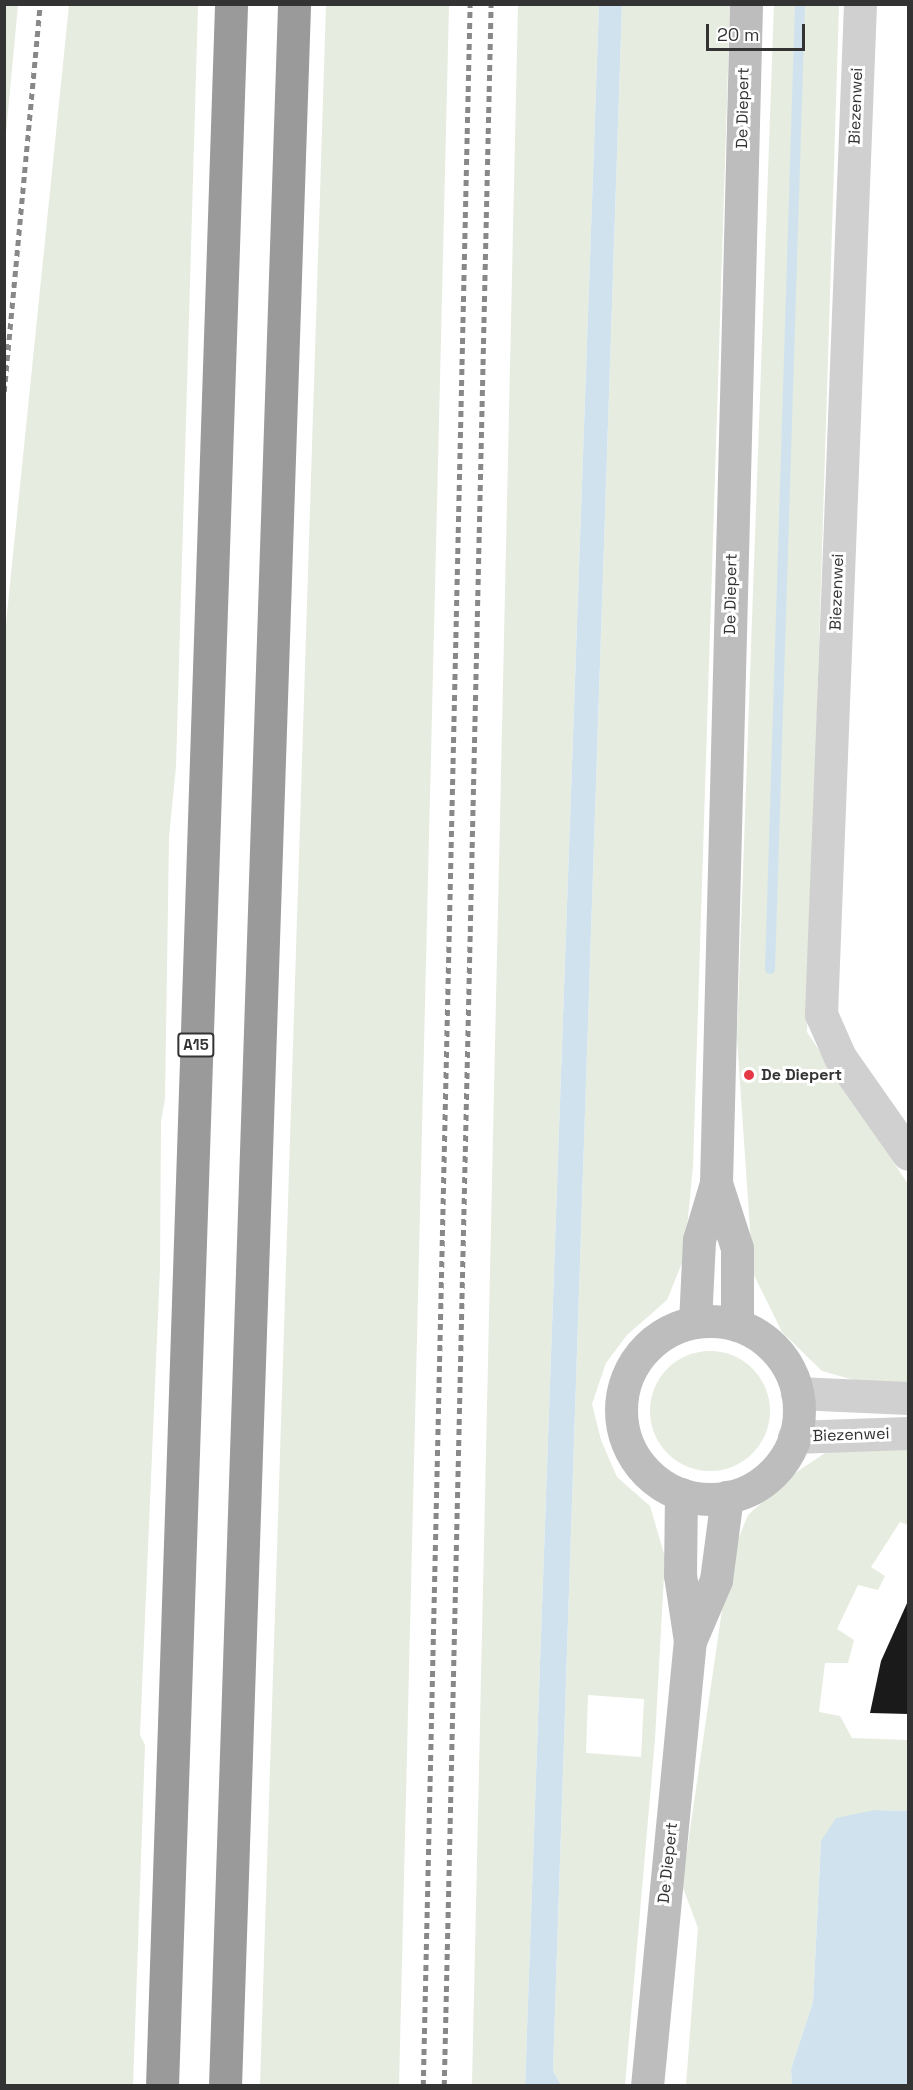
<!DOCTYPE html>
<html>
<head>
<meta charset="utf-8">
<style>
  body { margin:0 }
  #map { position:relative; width:913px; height:2090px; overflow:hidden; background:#fff; font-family:"Space Grotesk",sans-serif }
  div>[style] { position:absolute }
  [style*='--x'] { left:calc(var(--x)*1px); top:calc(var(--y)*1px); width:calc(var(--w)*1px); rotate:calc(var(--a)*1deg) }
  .green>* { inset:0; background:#e6ecdf }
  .round { border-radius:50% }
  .water>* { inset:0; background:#cfe2ee }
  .stream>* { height:10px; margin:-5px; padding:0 5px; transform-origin:5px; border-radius:5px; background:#cfe2ee }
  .building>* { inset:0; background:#1a1a1a }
  .street>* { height:33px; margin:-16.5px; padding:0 16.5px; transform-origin:16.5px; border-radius:16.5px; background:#d0d0d0 }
  .secondary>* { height:33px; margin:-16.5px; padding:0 16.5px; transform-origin:16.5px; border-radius:16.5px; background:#bdbdbd }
  .secondary>.ring { margin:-16.5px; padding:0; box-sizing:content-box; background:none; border:33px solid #bdbdbd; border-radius:50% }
  .highway>* { height:33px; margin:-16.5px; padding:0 16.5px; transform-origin:16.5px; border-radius:16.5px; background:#9a9a9a }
  .rail>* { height:4.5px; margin-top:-2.25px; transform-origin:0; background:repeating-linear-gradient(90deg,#888 0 6px,transparent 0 10.5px) }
  .dots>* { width:16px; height:16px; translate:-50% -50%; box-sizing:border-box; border:3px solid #fff; border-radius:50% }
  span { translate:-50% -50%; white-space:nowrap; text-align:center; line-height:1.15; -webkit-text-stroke:6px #fff; paint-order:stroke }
  .shield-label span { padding:2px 4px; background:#fff; border:2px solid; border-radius:4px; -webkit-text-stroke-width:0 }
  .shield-label { font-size:15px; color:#333; font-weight:700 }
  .street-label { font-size:16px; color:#333 }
  .poi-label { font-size:16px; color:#333; font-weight:700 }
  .left { translate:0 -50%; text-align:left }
  .frame { position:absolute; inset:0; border:6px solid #333; pointer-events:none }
  .scale { position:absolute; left:706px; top:24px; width:99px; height:27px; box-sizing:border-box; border:3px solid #333; border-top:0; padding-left:8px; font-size:18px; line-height:21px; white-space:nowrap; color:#333; -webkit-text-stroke:4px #fff; paint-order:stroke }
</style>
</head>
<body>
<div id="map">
  <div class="green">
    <i style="clip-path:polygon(5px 4px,18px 5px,5px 144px,4px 5px)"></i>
    <i style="clip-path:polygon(69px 5px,198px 5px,176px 767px,169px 837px,165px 1099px,161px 1121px,160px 1268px,140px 1735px,145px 1745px,133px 2086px,4px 2085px,4px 643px)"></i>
    <i style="clip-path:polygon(326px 5px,449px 5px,399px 2086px,260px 2085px)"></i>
    <i style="clip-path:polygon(518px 5px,599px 5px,525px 2085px,472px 2086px)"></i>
    <i style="clip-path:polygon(evenodd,622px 5px,730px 5px,693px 1166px,684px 1258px,667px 1300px,627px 1335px,606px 1363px,592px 1404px,601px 1440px,617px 1477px,650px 1506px,665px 1557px,655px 1739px,625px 2085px,561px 2085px,553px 2071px,622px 5px,588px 1695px,644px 1699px,641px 1757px,586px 1753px,588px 1695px)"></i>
    <i style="clip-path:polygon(774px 5px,839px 5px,807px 1032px,908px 1184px,908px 1384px,872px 1385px,822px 1371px,782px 1332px,753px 1273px,737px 1039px)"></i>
    <i class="round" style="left:650px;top:1351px;width:120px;height:120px"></i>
    <i style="clip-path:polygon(908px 1445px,908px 1525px,900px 1522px,871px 1567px,885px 1576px,878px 1590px,858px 1585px,837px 1629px,854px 1640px,848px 1663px,825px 1663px,819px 1712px,840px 1716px,852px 1738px,908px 1740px,908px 1811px,875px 1810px,821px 1841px,813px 2002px,791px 2069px,792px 2085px,686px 2085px,698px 1928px,682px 1885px,729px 1562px,748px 1515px,795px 1473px,825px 1453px)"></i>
  </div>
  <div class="water">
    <i style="clip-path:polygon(622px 5px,553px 2071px,561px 2085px,525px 2086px,599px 5px)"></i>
    <i style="clip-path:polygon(875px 1810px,908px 1811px,908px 2085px,792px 2085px,791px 2069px,813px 2002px,821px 1841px,836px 1818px)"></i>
  </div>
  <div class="stream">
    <i style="--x:770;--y:969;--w:965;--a:-88.22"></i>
  </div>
  <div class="building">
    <i style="clip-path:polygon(908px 1601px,908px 1714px,870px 1713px,881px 1661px)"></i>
  </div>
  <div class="street">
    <i style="--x:860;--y:4;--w:1011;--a:92.21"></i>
    <i style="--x:821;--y:1014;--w:47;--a:66.2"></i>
    <i style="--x:840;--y:1057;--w:118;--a:55"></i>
    <i style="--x:797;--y:1393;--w:111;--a:2.6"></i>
    <i style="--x:794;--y:1437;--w:114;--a:-2"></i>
  </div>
  <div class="secondary">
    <i style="--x:716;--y:1183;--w:68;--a:72.1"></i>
    <i style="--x:737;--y:1248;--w:77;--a:90"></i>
    <i class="ring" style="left:621px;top:1321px;width:145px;height:145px"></i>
    <i style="--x:695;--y:1322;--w:82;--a:-87.2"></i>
    <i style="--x:699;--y:1240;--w:59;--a:-73.4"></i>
    <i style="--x:716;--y:1183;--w:1179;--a:-88.54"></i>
    <i style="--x:690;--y:1641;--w:66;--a:-66.9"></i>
    <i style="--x:716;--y:1580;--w:84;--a:-82.5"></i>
    <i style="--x:647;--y:2086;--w:447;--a:-84.5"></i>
    <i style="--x:690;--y:1641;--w:67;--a:-98.6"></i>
    <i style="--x:680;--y:1575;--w:81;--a:-89.3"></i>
  </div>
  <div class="highway">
    <i style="--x:162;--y:2086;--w:2083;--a:-88.1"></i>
    <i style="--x:225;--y:2086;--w:2083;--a:-88.1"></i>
  </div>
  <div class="rail">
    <i style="--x:4;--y:392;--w:390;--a:-84.7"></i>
    <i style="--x:423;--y:2086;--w:2083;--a:-88.71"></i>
    <i style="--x:444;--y:2086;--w:2083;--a:-88.71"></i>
  </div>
  <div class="dots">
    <i style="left:749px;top:1075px;background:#e63946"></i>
  </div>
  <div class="shield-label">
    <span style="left:196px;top:1045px">A15</span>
  </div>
  <div class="street-label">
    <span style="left:856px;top:106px;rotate:-88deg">Biezenwei</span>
    <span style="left:743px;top:108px;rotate:-89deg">De Diepert</span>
    <span style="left:837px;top:592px;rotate:-88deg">Biezenwei</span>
    <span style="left:731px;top:594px;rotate:-89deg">De Diepert</span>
    <span style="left:851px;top:1435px;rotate:-2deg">Biezenwei</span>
    <span style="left:668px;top:1863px;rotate:-84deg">De Diepert</span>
  </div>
  <div class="poi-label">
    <span class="left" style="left:761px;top:1075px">De Diepert</span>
  </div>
  <div class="frame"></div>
  <div class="scale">20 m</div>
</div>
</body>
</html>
